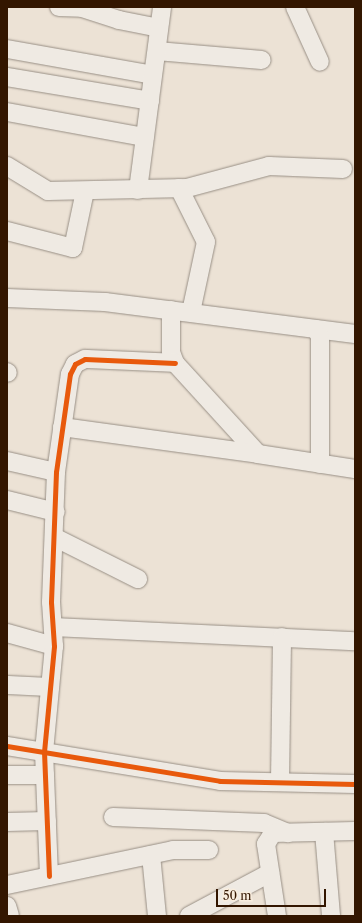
<!DOCTYPE html>
<html>
<head>
<meta charset="utf-8">
<style>
  body { margin:0 }
  #map { position:relative; width:362px; height:923px; overflow:hidden; background:#ece2d5; font-family:"Libre Caslon Text",serif }
  div>[style] { position:absolute }
  [style*='--x'] { left:calc(var(--x)*1px); top:calc(var(--y)*1px); width:calc(var(--w)*1px); rotate:calc(var(--a)*1deg) }
  .roads { filter:drop-shadow(0 0 1px #988f85) drop-shadow(0 0 1px #988f85) }
  .minor>* { height:18px; margin:-9px; padding:0 9px; transform-origin:9px; border-radius:9px; background:#efeae3 }
  .cycleway>* { height:5px; margin:-2.5px; padding:0 2.5px; transform-origin:2.5px; border-radius:2.5px; background:#e8590c }
  span { translate:-50% -50%; white-space:nowrap; text-align:center; line-height:1.15; -webkit-text-stroke:3px #f8edde; paint-order:stroke }
  .frame { position:absolute; inset:0; border:8px solid #331600; pointer-events:none }
  .scale { position:absolute; left:216px; top:889px; width:110px; height:18px; box-sizing:border-box; border:2px solid #331600; border-top:0; padding-left:5px; font-size:12px; line-height:14px; white-space:nowrap; color:#331600; -webkit-text-stroke:3px #f8edde; paint-order:stroke }
</style>
</head>
<body>
<div id="map">
  <div class="roads">
    <div class="minor">
      <i style="--x:59;--y:7;--w:23;--a:2"></i>
      <i style="--x:82;--y:8;--w:39;--a:18"></i>
      <i style="--x:119;--y:20;--w:41;--a:11.3"></i>
      <i style="--x:295;--y:7;--w:60;--a:65.6"></i>
      <i style="--x:7;--y:49;--w:148;--a:10.1"></i>
      <i style="--x:157;--y:51;--w:105;--a:4.9"></i>
      <i style="--x:7;--y:77;--w:145;--a:9.5"></i>
      <i style="--x:7;--y:112;--w:140;--a:10.3"></i>
      <i style="--x:7;--y:166;--w:48;--a:31.4"></i>
      <i style="--x:48;--y:191;--w:139;--a:-1.2"></i>
      <i style="--x:187;--y:188;--w:85;--a:-15"></i>
      <i style="--x:269;--y:166;--w:74;--a:2.3"></i>
      <i style="--x:179;--y:188;--w:60;--a:63.4"></i>
      <i style="--x:206;--y:242;--w:72;--a:102.1"></i>
      <i style="--x:138;--y:190;--w:185;--a:-82.5"></i>
      <i style="--x:7;--y:231;--w:68;--a:14.4"></i>
      <i style="--x:73;--y:248;--w:58;--a:-78.1"></i>
      <i style="--x:7;--y:298;--w:98;--a:2.3"></i>
      <i style="--x:105;--y:302;--w:252;--a:7.3"></i>
      <i style="--x:171;--y:310;--w:42;--a:90"></i>
      <i style="--x:171;--y:352;--w:12;--a:70"></i>
      <i style="--x:175;--y:363;--w:123;--a:47.6"></i>
      <i style="--x:258;--y:454;--w:98;--a:8.8"></i>
      <i style="--x:316;--y:329;--w:9;--a:63"></i>
      <i style="--x:320;--y:337;--w:127;--a:90"></i>
      <i style="--x:7;--y:372;--w:1;--a:45"></i>
      <i style="--x:62;--y:427;--w:198;--a:7.8"></i>
      <i style="--x:7;--y:461;--w:50;--a:12.7"></i>
      <i style="--x:7;--y:500;--w:50;--a:13.8"></i>
      <i style="--x:54;--y:537;--w:94;--a:26.6"></i>
      <i style="--x:53;--y:627;--w:302;--a:2.7"></i>
      <i style="--x:7;--y:633;--w:49;--a:15.5"></i>
      <i style="--x:7;--y:685;--w:43;--a:2.7"></i>
      <i style="--x:7;--y:746;--w:216;--a:9.3"></i>
      <i style="--x:220;--y:781;--w:135;--a:1.3"></i>
      <i style="--x:7;--y:775;--w:38;--a:0"></i>
      <i style="--x:280;--y:782;--w:145;--a:-89.2"></i>
      <i style="--x:113;--y:817;--w:151;--a:2.3"></i>
      <i style="--x:264;--y:823;--w:26;--a:23"></i>
      <i style="--x:7;--y:822;--w:40;--a:-1.4"></i>
      <i style="--x:324;--y:832;--w:84;--a:85.2"></i>
      <i style="--x:151;--y:855;--w:61;--a:84.4"></i>
      <i style="--x:49;--y:876;--w:124;--a:-92.3"></i>
      <i style="--x:44;--y:752;--w:106;--a:-84.6"></i>
      <i style="--x:54;--y:646;--w:44;--a:-93.9"></i>
      <i style="--x:51;--y:602;--w:130;--a:-87.8"></i>
      <i style="--x:56;--y:472;--w:99;--a:-81.9"></i>
      <i style="--x:70;--y:374;--w:11;--a:-63"></i>
      <i style="--x:75;--y:364;--w:11;--a:-27"></i>
      <i style="--x:85;--y:359;--w:90;--a:2.5"></i>
      <i style="--x:7;--y:885;--w:170;--a:-11.9"></i>
      <i style="--x:173;--y:850;--w:36;--a:0"></i>
      <i style="--x:7;--y:906;--w:10;--a:73"></i>
      <i style="--x:189;--y:916;--w:92;--a:-28"></i>
      <i style="--x:277;--y:916;--w:73;--a:-98.7"></i>
      <i style="--x:266;--y:844;--w:13;--a:-58"></i>
      <i style="--x:273;--y:833;--w:82;--a:-1.4"></i>
    </div>
  </div>
  <div class="cycleway">
    <i style="--x:7;--y:746;--w:216;--a:9.3"></i>
    <i style="--x:220;--y:781;--w:135;--a:1.3"></i>
    <i style="--x:49;--y:876;--w:124;--a:-92.3"></i>
    <i style="--x:44;--y:752;--w:106;--a:-84.6"></i>
    <i style="--x:54;--y:646;--w:44;--a:-93.9"></i>
    <i style="--x:51;--y:602;--w:130;--a:-87.8"></i>
    <i style="--x:56;--y:472;--w:99;--a:-81.9"></i>
    <i style="--x:70;--y:374;--w:11;--a:-63"></i>
    <i style="--x:75;--y:364;--w:11;--a:-27"></i>
    <i style="--x:85;--y:359;--w:90;--a:2.5"></i>
  </div>
  <div class="frame"></div>
  <div class="scale">50 m</div>
</div>
</body>
</html>
